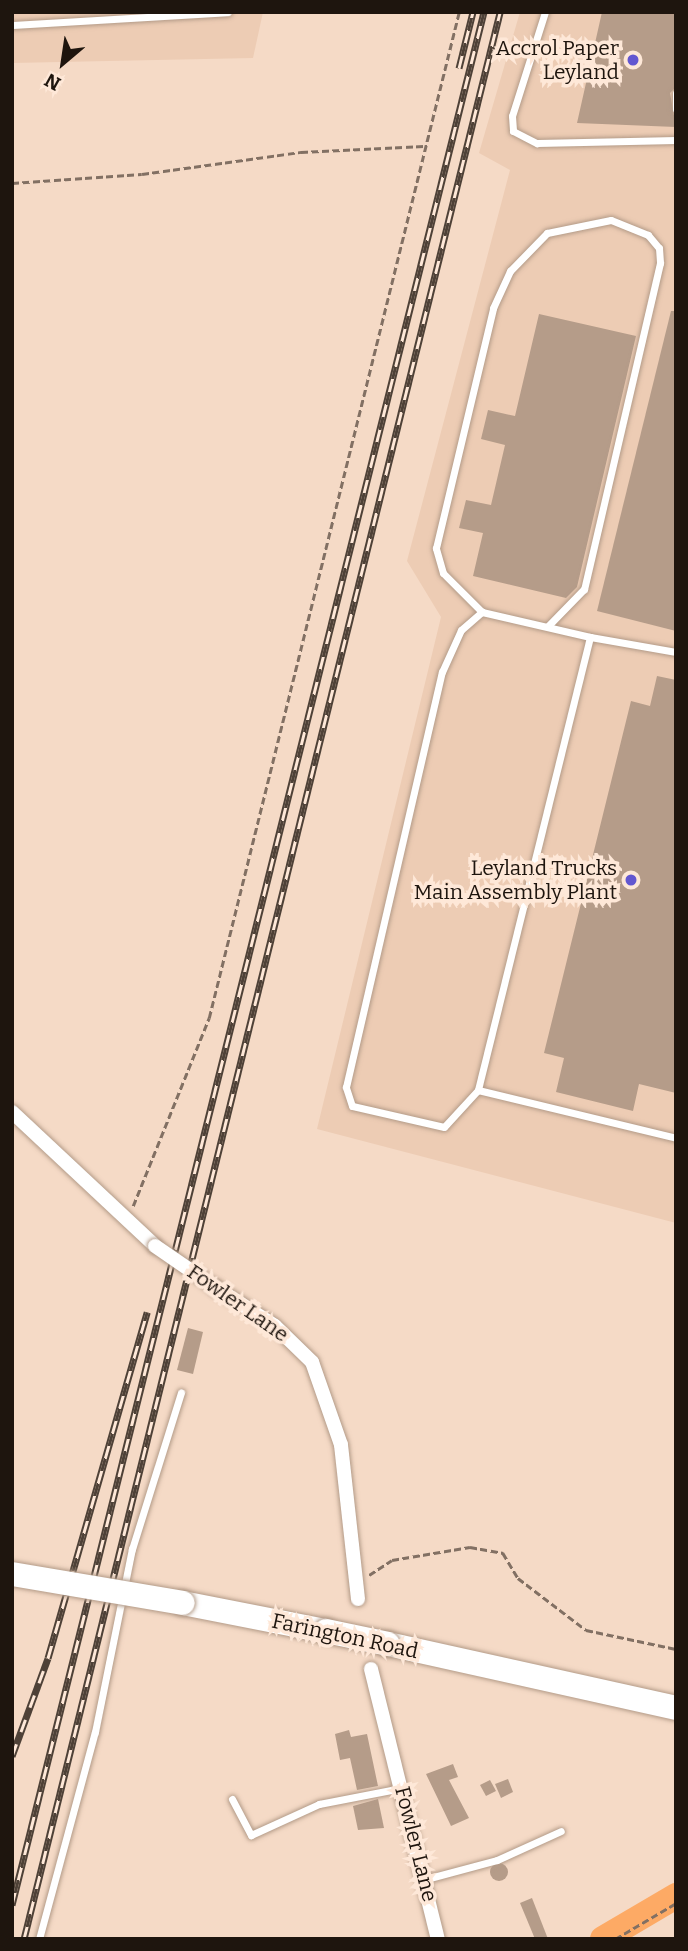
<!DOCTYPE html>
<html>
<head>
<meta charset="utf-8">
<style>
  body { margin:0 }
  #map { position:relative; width:688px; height:1951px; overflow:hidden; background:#f5dac6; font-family:Bitter,serif }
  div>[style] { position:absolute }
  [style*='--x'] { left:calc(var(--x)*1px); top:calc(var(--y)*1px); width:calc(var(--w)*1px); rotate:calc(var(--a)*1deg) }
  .built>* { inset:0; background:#edccb4 }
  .river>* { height:26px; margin:-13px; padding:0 13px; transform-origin:13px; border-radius:13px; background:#fdaa65 }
  .building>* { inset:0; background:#b59c89 }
  .round { border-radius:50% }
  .path>* { height:2.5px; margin-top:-1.25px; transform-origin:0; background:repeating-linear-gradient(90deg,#827063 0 7px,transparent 0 10.5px) }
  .roads { filter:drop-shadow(0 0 2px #b39b88) drop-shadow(0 0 2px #b39b88) }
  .service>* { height:7px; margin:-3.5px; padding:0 3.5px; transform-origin:3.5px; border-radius:3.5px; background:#fff }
  .minor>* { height:14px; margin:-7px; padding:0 7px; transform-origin:7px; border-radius:7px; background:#fff }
  .trunk>* { height:24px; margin:-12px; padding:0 12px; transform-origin:12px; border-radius:12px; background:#fff }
  .rail>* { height:7px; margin-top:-3.5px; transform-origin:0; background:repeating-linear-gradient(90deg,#fee8d8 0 13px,#4e4137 0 26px); box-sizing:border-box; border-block:2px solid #4e4137 }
  .bridges { filter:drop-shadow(0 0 2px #b39b88) drop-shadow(0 0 2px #b39b88) }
  .minor-bridge>* { height:14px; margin:-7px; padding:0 7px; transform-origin:7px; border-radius:7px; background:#fff }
  .trunk-bridge>* { height:24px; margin:-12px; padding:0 12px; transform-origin:12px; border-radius:12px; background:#fff }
  .dots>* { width:19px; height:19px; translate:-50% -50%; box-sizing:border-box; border:4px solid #fee8d8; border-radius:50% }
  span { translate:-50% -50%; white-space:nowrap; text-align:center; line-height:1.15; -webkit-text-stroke:7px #fee8d8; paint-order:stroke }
  .poi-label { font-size:21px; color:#1e150e }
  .right { translate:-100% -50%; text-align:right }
  .street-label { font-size:21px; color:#1e150e }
  .frame { position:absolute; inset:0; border:14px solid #1e150e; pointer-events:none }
  .north { position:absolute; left:28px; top:28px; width:70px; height:70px; -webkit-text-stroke:5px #fee8d8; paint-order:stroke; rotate:209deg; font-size:19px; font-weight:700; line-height:28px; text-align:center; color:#1e150e }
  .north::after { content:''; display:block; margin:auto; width:24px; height:32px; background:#1e150e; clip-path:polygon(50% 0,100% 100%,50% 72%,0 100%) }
</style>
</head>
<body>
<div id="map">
  <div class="built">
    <i style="clip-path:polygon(12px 12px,263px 12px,253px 58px,12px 63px)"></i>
    <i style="clip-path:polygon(520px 12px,676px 12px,676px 1223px,317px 1129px,441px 617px,407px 561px,510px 170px,479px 153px)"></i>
  </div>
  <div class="river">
    <i style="--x:603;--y:1939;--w:85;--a:-30.5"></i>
  </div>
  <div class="building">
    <i style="clip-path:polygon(602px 12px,676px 12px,676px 87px,670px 93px,676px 127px,577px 123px)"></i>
    <i style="clip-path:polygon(671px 311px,676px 311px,676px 631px,597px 611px)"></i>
    <i style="clip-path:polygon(539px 314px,636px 336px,577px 587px,566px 598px,473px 576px,483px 533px,459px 528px,466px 500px,491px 505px,505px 445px,481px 439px,488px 410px,515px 416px)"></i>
    <i style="clip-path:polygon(657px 676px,676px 680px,676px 1093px,639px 1084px,633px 1111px,556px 1092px,564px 1058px,544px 1053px,631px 701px,650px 706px)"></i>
    <i style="clip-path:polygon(188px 1328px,203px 1332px,193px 1374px,177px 1370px)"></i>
    <i style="clip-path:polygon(349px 1730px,351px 1737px,367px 1734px,378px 1786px,357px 1790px,350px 1758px,340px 1760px,335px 1734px)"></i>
    <i style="clip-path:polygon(453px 1764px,458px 1777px,449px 1780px,469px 1818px,451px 1826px,426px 1774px)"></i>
    <i style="clip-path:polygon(508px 1779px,513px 1792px,501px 1798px,495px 1784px)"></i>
    <i style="clip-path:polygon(490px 1780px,496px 1791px,486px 1796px,480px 1785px)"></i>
    <i style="clip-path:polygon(378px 1799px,384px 1828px,358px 1830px,353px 1806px)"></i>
    <i class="round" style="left:490px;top:1863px;width:18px;height:18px"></i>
    <i style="clip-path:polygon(532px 1898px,548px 1939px,535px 1939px,520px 1903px)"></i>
  </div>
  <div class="path">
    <i style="--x:12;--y:183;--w:130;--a:-4"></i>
    <i style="--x:142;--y:174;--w:161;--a:-7.9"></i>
    <i style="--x:301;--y:152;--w:123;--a:-2.8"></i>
    <i style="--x:133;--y:1206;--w:203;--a:-68"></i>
    <i style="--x:209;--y:1018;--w:1037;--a:-76.04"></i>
    <i style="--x:369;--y:1575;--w:27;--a:-33"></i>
    <i style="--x:392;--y:1560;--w:79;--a:-9.5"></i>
    <i style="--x:470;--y:1547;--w:34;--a:10"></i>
    <i style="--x:503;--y:1553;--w:29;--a:59"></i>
    <i style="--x:518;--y:1578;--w:86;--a:37.4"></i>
    <i style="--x:586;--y:1630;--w:92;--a:11.9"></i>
    <i style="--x:615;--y:1939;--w:71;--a:-30.5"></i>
  </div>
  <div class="roads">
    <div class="service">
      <i style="--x:545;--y:12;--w:109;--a:107.6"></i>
      <i style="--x:512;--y:116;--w:15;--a:86"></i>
      <i style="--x:513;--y:131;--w:27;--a:27"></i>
      <i style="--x:537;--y:143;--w:139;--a:-1.2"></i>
      <i style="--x:12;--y:25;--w:216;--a:-3.4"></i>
      <i style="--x:676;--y:93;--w:16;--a:90"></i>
      <i style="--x:482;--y:612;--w:55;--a:-135"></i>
      <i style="--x:443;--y:573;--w:26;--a:-106"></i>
      <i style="--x:436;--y:548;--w:247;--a:-76.6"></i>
      <i style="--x:493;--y:308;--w:41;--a:-65.3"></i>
      <i style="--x:510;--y:271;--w:53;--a:-45.8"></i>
      <i style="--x:547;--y:233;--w:65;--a:-11.5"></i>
      <i style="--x:611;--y:220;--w:40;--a:22"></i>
      <i style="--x:648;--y:235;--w:17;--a:50"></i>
      <i style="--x:659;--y:248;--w:15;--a:86"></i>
      <i style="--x:660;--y:263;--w:335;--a:103.1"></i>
      <i style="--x:584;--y:589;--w:52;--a:134.2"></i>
      <i style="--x:676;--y:652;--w:87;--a:-170.1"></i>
      <i style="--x:590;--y:637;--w:467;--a:103.9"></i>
      <i style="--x:478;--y:1090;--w:204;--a:13.6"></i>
      <i style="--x:478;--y:1090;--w:50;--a:132.6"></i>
      <i style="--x:444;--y:1127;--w:94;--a:-167.1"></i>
      <i style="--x:352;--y:1106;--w:20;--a:-108"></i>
      <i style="--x:346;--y:1087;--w:426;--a:-77"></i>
      <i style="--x:442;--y:672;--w:46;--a:-65.7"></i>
      <i style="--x:461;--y:630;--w:28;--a:-41"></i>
      <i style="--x:482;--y:612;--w:111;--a:13"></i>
      <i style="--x:232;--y:1799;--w:41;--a:62.2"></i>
      <i style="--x:251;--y:1835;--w:75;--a:-24.5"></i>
      <i style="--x:319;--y:1804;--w:84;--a:-11"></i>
      <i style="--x:426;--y:1879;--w:73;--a:-15"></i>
      <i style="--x:497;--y:1860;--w:70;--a:-24.4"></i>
      <i style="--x:39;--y:1939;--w:214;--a:-74.9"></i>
      <i style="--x:95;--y:1732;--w:187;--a:-78.6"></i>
      <i style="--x:132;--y:1549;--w:164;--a:-72.6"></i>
    </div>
    <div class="minor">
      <i style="--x:12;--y:1112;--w:196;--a:43.1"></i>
      <i style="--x:216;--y:1288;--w:70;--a:32.8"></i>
      <i style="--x:275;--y:1326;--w:52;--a:44.2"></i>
      <i style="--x:312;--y:1362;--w:88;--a:70.7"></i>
      <i style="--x:341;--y:1445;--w:155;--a:83.7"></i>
      <i style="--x:371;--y:1669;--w:278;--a:76.1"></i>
    </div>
    <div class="trunk">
      <i style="--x:183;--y:1603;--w:146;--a:11.1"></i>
      <i style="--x:388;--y:1644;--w:295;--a:12.5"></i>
    </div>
  </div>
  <div class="rail">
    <i style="--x:459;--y:68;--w:58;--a:-76"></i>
    <i style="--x:12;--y:1756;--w:104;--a:-69.8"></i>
    <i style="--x:48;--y:1658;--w:360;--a:-74"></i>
    <i style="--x:12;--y:1905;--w:1951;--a:-76"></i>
    <i style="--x:24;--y:1939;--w:1985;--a:-76.12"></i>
  </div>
  <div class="bridges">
    <div class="minor-bridge">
      <i style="--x:155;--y:1246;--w:74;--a:34.5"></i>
    </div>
    <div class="trunk-bridge">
      <i style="--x:12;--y:1574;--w:173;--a:9.6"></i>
      <i style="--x:326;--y:1631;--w:63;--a:11.8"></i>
    </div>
  </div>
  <div class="dots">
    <i style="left:633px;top:60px;background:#6357d0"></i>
    <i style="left:631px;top:880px;background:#6357d0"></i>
  </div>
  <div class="poi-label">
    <span class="right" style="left:619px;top:60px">Accrol Paper<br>Leyland</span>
    <span class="right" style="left:617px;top:880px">Leyland Trucks<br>Main Assembly Plant</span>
  </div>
  <div class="street-label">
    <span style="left:238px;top:1303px;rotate:35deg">Fowler Lane</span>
    <span style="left:345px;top:1636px;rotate:12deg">Farington Road</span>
    <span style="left:416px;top:1844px;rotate:76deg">Fowler Lane</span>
  </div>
  <div class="frame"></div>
  <div class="north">N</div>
</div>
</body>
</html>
